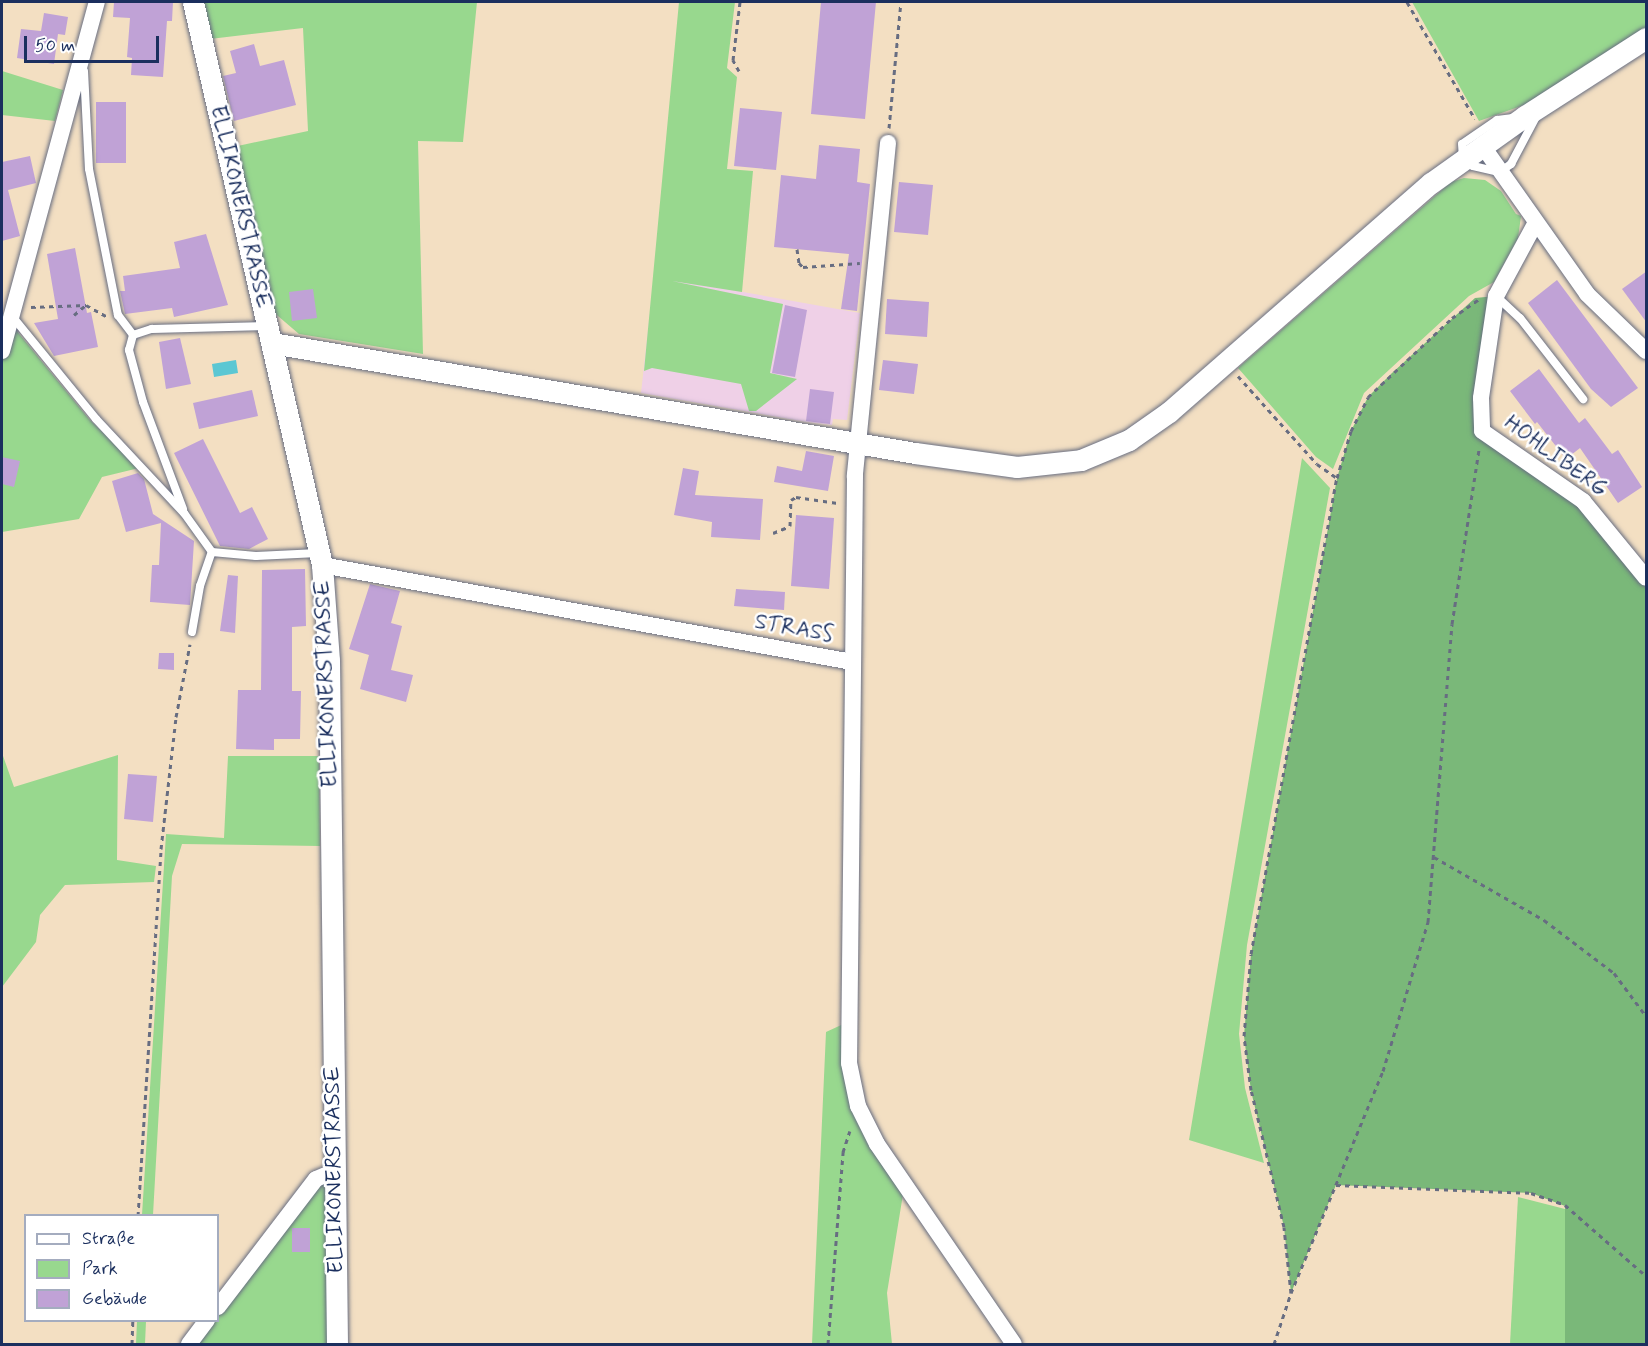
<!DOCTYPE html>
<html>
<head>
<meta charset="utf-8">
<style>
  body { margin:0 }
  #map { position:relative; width:1648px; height:1346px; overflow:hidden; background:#f3dfc2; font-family:Mynerve,sans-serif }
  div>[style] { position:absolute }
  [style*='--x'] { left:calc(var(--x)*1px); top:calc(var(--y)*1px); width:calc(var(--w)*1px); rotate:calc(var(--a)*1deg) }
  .built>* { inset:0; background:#efd0e7 }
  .green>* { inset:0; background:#98d88e }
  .forest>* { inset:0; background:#7ab879 }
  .water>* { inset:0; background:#5bc7d3 }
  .building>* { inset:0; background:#c0a2d6 }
  .path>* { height:3px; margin-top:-1.5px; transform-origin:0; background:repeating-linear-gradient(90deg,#676d81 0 4.5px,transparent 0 9px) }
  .roads { filter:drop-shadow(0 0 2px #676d81) drop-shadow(0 0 2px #676d81) }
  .service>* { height:8px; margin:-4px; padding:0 4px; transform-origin:4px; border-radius:4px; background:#fff }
  .minor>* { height:16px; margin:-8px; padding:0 8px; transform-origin:8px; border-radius:8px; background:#fff }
  .tertiary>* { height:21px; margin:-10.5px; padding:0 10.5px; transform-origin:10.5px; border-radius:10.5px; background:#fff }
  span { translate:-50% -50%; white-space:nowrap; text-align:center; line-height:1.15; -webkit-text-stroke:5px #fff; paint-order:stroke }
  .street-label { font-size:22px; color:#1b2f5e }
  .frame { position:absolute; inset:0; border:3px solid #1b2f5e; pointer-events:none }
  .legend { position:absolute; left:24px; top:1214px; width:195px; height:108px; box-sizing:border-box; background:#fff; border:2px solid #a4acbf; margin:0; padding:8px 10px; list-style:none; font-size:18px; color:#1b2f5e }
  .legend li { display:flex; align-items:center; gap:12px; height:30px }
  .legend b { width:30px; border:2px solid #a4acbf }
  .scale { position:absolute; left:24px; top:36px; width:135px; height:27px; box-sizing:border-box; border:3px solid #1b2f5e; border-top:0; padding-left:8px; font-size:18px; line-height:21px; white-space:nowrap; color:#1b2f5e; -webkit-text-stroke:4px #fff; paint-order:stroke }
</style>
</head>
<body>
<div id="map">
  <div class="built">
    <i style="clip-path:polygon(654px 276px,860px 313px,847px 420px,833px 419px,832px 425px,806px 422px,641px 393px)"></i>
  </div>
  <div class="green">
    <i style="clip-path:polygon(200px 2px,477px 2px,463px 142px,418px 141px,423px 354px,299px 334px,271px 310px,233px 147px,308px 131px,303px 28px,210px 39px)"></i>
    <i style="clip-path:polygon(679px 2px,735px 2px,727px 68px,737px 77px,727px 169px,753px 171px,742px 292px,672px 281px,783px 304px,770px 373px,797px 379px,756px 411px,749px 411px,741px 384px,652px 368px,644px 371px)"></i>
    <i style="clip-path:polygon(1412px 2px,1646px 2px,1646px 30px,1538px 100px,1479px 121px)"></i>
    <i style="clip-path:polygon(2px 71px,63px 90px,55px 121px,2px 115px)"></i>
    <i style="clip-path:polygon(1464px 178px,1485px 180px,1501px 191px,1516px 214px,1521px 216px,1518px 238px,1494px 282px,1469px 296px,1364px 393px,1333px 469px,1316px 457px,1238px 368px,1451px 182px)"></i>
    <i style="clip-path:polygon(2px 313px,89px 419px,139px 468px,102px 477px,79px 519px,2px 532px)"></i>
    <i style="clip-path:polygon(1302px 458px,1330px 488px,1247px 945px,1239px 1034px,1245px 1088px,1264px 1163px,1189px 1140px)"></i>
    <i style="clip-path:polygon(2px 753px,14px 787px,118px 755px,117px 860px,156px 866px,154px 882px,65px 885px,40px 915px,36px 942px,2px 987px)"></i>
    <i style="clip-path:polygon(228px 756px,319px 756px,320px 846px,182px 844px,172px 876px,153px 1215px,142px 1215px,166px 834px,224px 838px)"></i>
    <i style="clip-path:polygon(850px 1021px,858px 1106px,904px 1188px,887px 1293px,892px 1344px,812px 1344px,826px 1032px)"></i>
    <i style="clip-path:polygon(335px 1171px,337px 1344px,189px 1344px,207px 1321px,218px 1320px,218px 1307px,316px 1179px)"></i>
    <i style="clip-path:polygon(1518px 1197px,1565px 1209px,1565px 1344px,1510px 1344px)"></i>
    <i style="clip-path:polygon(137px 1321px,146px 1321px,145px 1344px,136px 1344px)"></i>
  </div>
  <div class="forest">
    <i style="clip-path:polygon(1496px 296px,1482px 431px,1583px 501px,1646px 578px,1646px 1344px,1565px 1344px,1565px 1206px,1531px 1193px,1336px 1185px,1291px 1293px,1284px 1227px,1251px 1091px,1244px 1036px,1251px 954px,1337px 478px,1351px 431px,1368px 397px,1392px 373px,1475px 298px)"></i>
  </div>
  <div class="water">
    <i style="clip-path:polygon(236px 360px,238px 373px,214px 377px,212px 364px)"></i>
  </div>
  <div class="building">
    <i style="clip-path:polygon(114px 2px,173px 2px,172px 21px,167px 21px,163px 77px,131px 75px,132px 58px,127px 57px,130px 18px,113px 17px)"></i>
    <i style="clip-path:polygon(821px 2px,876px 2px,865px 119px,811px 114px)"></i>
    <i style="clip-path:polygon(44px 13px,68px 17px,65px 35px,58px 34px,54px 64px,17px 58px,21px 29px,41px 31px)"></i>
    <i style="clip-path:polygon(254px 44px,260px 66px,284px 60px,296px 105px,234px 121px,223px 76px,236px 73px,230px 51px)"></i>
    <i style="clip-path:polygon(96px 102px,126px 102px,126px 163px,96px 163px)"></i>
    <i style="clip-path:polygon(740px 108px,782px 112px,776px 170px,734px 166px)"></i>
    <i style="clip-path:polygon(819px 145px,860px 149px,857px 182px,870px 184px,857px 311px,841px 309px,849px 254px,774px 247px,781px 175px,816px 179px)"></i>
    <i style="clip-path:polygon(30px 156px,36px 183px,8px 190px,20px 236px,2px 241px,2px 162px)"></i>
    <i style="clip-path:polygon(899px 182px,933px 185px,928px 235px,894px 232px)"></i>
    <i style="clip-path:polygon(206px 234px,228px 305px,174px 317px,172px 308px,125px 314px,120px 291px,125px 291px,123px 276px,180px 268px,174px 242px)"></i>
    <i style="clip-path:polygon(75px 248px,87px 313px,91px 312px,98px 347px,54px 356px,34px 323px,58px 319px,47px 254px)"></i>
    <i style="clip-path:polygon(1647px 271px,1647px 323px,1622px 289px)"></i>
    <i style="clip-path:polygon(1557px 280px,1638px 388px,1611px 407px,1591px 389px,1528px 303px)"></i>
    <i style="clip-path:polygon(313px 289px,317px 318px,292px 321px,289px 292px)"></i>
    <i style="clip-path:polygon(887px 299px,929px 302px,927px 337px,885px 334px)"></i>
    <i style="clip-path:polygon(785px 305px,807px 310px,795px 377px,772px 373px)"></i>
    <i style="clip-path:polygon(180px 338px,191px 384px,166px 389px,159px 342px)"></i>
    <i style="clip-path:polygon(883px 360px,918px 364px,914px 394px,879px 390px)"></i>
    <i style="clip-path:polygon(1539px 369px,1579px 423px,1585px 418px,1612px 454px,1618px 450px,1642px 487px,1618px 503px,1580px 448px,1566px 459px,1537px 422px,1535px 424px,1510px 391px)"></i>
    <i style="clip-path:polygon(810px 389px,834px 392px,830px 424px,806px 421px)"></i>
    <i style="clip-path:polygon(252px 390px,258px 416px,199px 429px,193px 403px)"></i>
    <i style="clip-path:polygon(203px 439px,240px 513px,252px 507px,268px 539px,249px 549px,220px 546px,174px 453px)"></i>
    <i style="clip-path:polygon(806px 451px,834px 456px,828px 491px,774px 482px,777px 466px,802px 471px)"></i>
    <i style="clip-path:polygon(2px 457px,20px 461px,14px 487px,2px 484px)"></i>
    <i style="clip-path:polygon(683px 468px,699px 471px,695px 495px,763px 499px,760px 540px,711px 537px,712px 522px,674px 515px)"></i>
    <i style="clip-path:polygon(138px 473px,144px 479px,153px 514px,194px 541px,190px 605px,150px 602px,152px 565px,159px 565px,161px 523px,126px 532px,112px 481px)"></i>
    <i style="clip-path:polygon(796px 515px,834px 518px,829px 589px,791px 586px)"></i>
    <i style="clip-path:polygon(305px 569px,306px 626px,292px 627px,292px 691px,301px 691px,300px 739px,274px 739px,274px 750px,236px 749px,238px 690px,261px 690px,262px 570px)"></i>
    <i style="clip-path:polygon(228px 575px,238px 576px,235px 633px,220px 631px)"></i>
    <i style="clip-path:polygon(370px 584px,400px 591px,391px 623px,402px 626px,391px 670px,413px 675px,406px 702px,360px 689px,369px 655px,349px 649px)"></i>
    <i style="clip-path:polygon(736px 589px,785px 592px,784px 610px,734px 606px)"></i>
    <i style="clip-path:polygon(159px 653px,174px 653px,174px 670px,158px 669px)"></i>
    <i style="clip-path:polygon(128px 774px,157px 776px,153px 822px,124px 819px)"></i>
    <i style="clip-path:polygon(292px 1228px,310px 1228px,310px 1252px,292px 1252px)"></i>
  </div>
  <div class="path">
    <i style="--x:1407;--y:2;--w:135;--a:59.8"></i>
    <i style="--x:739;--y:71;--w:13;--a:-119"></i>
    <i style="--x:733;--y:60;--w:58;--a:-83.1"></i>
    <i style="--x:889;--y:128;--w:127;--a:-84.6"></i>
    <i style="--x:797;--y:249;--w:14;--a:82"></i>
    <i style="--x:799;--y:263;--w:6;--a:45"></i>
    <i style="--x:803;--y:267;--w:57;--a:-4"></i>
    <i style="--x:31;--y:307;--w:55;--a:-2.1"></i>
    <i style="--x:74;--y:315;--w:16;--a:-40"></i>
    <i style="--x:86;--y:305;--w:23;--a:29"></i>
    <i style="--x:1238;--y:376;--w:118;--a:48.1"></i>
    <i style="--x:1317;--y:464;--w:24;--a:35"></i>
    <i style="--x:773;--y:533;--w:18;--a:-22"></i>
    <i style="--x:790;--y:526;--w:26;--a:-88"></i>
    <i style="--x:791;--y:500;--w:6;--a:-31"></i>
    <i style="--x:796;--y:497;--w:42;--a:8.1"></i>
    <i style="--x:1434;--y:857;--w:127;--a:29.8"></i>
    <i style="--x:1544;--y:920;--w:88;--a:37.1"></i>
    <i style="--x:1614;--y:973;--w:54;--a:53.3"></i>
    <i style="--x:1336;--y:1185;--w:195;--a:2.3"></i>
    <i style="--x:1531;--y:1193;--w:36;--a:19"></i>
    <i style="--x:1565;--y:1205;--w:108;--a:41.2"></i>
    <i style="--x:138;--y:1216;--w:368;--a:-86.4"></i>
    <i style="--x:161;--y:849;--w:133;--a:-83.5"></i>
    <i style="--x:176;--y:717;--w:74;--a:-79.1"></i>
    <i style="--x:1291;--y:1293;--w:66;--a:-96.1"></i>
    <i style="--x:1284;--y:1227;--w:141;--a:-103.5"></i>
    <i style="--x:1251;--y:1090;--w:54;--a:-97.4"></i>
    <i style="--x:1244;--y:1036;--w:82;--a:-85.1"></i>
    <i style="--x:1251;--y:954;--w:484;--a:-79.8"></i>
    <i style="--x:1337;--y:478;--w:49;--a:-73.4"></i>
    <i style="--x:1351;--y:431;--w:38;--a:-63"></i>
    <i style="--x:1368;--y:397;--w:115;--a:-43.2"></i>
    <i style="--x:1452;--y:318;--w:35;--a:-35"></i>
    <i style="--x:132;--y:1344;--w:24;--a:-88"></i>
    <i style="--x:828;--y:1344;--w:193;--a:-85.5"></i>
    <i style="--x:843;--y:1152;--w:22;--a:-72"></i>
    <i style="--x:1274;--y:1344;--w:54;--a:-71.6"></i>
    <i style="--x:1291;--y:1293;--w:240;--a:-67.5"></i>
    <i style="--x:1383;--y:1071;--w:156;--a:-73.2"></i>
    <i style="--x:1428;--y:922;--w:299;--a:-85.4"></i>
    <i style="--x:1452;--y:624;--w:176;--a:-81.2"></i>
  </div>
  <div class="roads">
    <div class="service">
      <i style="--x:84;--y:71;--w:98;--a:87.1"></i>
      <i style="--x:89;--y:169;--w:149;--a:78.8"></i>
      <i style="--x:118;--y:315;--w:25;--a:53"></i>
      <i style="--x:1513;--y:118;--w:16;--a:173"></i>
      <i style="--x:1497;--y:120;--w:42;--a:145.6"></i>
      <i style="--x:1462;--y:144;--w:15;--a:86"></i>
      <i style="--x:1463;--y:159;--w:12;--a:35"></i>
      <i style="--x:1473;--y:166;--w:28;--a:13"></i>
      <i style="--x:1500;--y:172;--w:14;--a:-36"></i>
      <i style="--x:1511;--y:164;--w:55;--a:-62"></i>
      <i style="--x:1496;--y:296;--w:33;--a:43"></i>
      <i style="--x:1520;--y:318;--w:103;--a:52.1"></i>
      <i style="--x:12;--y:316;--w:133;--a:50.8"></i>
      <i style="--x:96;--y:419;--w:129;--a:46.9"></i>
      <i style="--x:184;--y:513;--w:48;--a:54.3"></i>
      <i style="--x:212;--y:552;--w:44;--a:5.2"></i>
      <i style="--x:256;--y:556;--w:62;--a:-2.8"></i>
      <i style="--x:183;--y:509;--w:114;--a:-110.5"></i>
      <i style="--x:143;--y:402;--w:54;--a:-105.1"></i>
      <i style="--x:129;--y:350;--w:16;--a:-75"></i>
      <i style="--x:133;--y:335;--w:20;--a:-18"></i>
      <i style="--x:152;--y:329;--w:115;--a:-1.5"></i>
      <i style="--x:192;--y:632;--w:47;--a:-80.1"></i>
      <i style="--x:200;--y:586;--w:36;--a:-71"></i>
    </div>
    <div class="minor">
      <i style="--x:888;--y:143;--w:334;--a:95.7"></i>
      <i style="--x:855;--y:475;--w:588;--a:90.58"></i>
      <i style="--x:849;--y:1063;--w:44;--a:78.2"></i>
      <i style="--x:858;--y:1106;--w:42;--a:63.4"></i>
      <i style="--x:877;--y:1144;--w:242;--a:55.6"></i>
      <i style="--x:1482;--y:145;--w:182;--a:54.8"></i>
      <i style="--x:1587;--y:294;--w:82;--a:44"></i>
      <i style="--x:1535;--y:224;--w:82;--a:118.4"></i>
      <i style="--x:1496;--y:296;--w:103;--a:98.4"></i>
      <i style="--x:1481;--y:398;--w:33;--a:88"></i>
      <i style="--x:1482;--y:431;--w:123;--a:34.7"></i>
      <i style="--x:1583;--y:501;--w:99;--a:50.7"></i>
      <i style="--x:2;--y:351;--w:362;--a:-74.8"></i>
      <i style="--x:322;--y:565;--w:539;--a:10.37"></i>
      <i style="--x:218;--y:1307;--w:161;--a:-52.6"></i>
      <i style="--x:316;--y:1179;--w:21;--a:-23"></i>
      <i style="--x:189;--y:1344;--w:30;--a:-53"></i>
    </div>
    <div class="tertiary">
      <i style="--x:193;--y:2;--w:578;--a:77.09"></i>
      <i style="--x:322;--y:565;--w:95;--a:85.8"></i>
      <i style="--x:329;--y:660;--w:684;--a:89.33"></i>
      <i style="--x:272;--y:343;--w:652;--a:9.71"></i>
      <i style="--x:915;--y:453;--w:103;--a:7.8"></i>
      <i style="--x:1017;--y:467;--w:64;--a:-6.2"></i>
      <i style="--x:1081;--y:460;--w:52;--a:-22.6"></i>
      <i style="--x:1129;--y:440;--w:49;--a:-35"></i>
      <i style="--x:1169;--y:412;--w:348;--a:-41.2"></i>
      <i style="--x:1431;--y:183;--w:115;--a:-35.5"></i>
      <i style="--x:1525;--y:116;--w:144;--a:-32.8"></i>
    </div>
  </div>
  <div class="street-label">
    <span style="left:240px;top:207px;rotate:77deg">ELLIKONERSTRASSE</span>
    <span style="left:1555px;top:457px;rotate:36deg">HOHLIBERG</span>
    <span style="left:794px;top:629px;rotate:10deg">STRASS</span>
    <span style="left:327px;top:684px;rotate:-92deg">ELLIKONERSTRASSE</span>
    <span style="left:335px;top:1170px;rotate:-91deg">ELLIKONERSTRASSE</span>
  </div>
  <div class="frame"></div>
  <ul class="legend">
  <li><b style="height:8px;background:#fff"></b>Straße</li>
  <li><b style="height:16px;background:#98d88e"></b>Park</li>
  <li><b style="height:16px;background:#c0a2d6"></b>Gebäude</li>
  </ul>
  <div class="scale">50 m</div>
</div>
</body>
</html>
